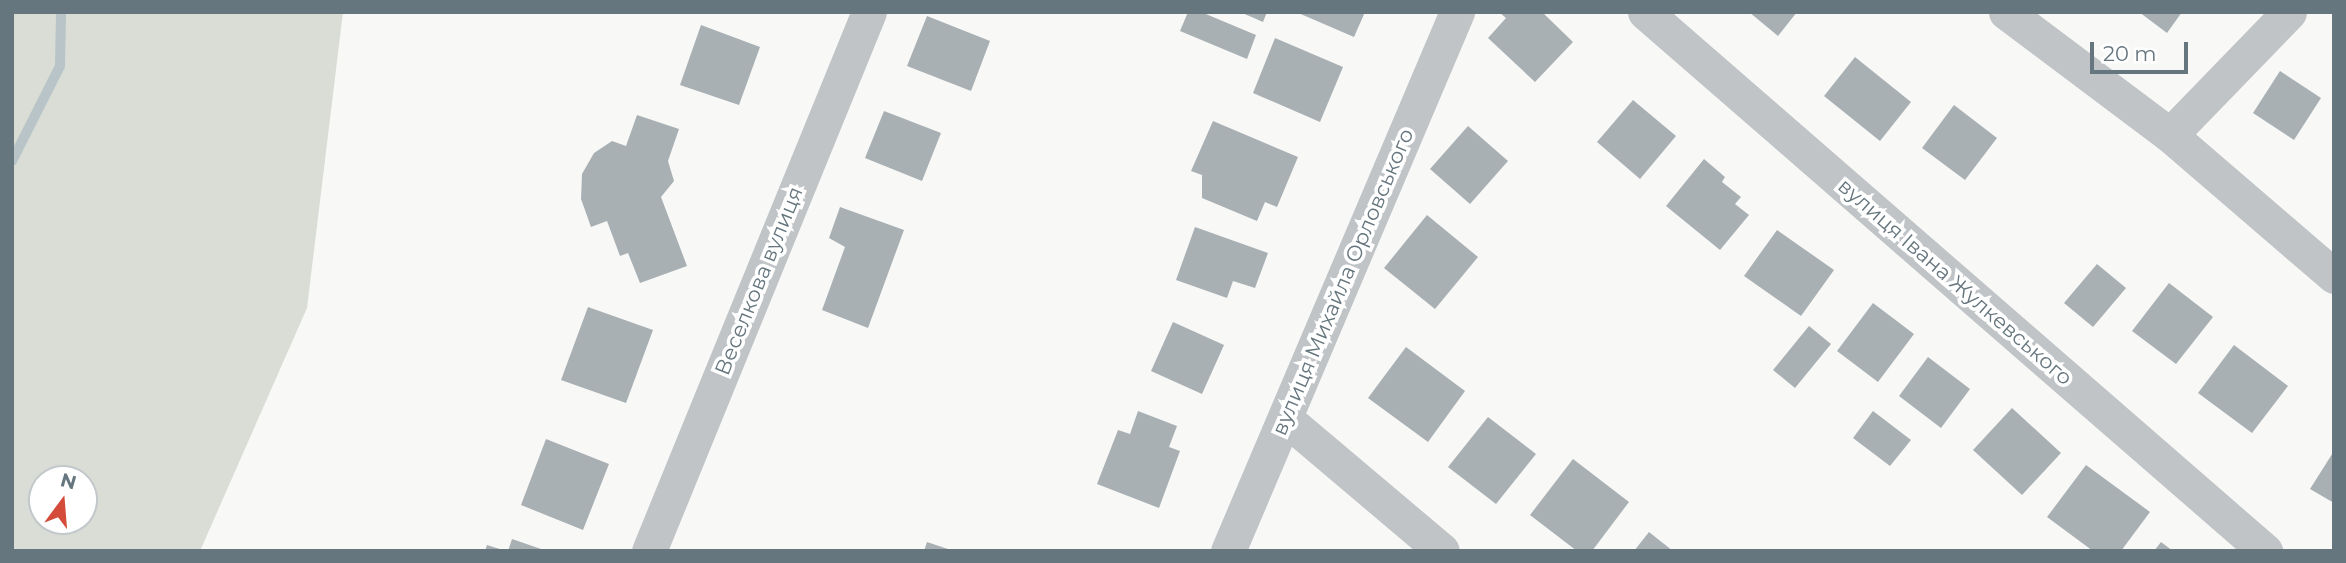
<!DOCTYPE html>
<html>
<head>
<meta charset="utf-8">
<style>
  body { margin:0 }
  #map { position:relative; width:2346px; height:563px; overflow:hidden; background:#f8f8f6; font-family:Montserrat,sans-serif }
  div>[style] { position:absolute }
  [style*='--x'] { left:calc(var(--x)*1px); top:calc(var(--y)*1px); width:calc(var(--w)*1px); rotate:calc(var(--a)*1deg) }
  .green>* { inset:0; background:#d9ddd5 }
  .stream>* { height:10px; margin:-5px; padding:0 5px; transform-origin:5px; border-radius:5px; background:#b8c4c7 }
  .building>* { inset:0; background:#a8b0b4 }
  .minor>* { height:35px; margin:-17.5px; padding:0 17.5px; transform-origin:17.5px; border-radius:17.5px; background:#c0c4c7 }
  span { translate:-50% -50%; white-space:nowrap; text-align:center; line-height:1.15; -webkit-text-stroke:7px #fff; paint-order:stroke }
  .street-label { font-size:21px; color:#66767e }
  .frame { position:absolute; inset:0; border:14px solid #66767e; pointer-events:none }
  .north { position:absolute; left:28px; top:465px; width:70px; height:70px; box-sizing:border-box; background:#fff; border:2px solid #c2c8cb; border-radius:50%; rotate:16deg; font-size:19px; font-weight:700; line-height:28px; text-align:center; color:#66767e }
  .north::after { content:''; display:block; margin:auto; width:24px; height:32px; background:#d44c39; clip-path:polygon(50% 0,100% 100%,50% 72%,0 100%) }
  .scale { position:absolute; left:2090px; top:42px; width:98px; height:32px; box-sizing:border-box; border:4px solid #66767e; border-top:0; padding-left:9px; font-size:21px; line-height:24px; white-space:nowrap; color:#66767e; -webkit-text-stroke:5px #fff; paint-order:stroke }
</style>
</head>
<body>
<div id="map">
  <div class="green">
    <i style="clip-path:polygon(evenodd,12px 12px,343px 12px,307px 308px,200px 551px,12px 551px,12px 12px,42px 479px,84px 479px,84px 521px,42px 521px,42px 479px)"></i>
  </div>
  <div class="stream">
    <i style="--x:12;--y:161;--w:106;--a:-63.2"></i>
    <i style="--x:60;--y:66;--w:54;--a:-88.9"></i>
  </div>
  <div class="building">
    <i style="clip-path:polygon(1188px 12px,1201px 12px,1256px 35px,1247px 59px,1180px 31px)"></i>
    <i style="clip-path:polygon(1240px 12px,1267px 12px,1263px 22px)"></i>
    <i style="clip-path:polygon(1296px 12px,1365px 12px,1354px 37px)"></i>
    <i style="clip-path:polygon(1499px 12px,1542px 12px,1573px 42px,1535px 82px,1488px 38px,1506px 18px)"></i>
    <i style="clip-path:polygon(1749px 12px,1797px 12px,1778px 36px)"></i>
    <i style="clip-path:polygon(2139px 12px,2182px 12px,2167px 33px)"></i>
    <i style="clip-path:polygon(927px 16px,990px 41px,971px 91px,907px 66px)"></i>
    <i style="clip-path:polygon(701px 25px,760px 47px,739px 105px,680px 85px)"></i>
    <i style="clip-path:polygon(1275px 38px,1343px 67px,1320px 122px,1253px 93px)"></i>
    <i style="clip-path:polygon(1855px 57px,1911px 102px,1880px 141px,1824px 96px)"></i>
    <i style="clip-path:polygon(2280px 71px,2321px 98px,2294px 140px,2253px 113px)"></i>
    <i style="clip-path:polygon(1633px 100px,1676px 136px,1640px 179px,1597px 142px)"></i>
    <i style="clip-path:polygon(1954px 105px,1997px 138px,1965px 180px,1922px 148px)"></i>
    <i style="clip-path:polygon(884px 111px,941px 133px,922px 181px,865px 158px)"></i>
    <i style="clip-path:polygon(637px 115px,679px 129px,668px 161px,674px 181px,661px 197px,687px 266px,640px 283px,628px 253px,620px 256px,607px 221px,591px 227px,581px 199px,582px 174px,594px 153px,612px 141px,626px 146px)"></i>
    <i style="clip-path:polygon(1213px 121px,1298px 157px,1277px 207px,1265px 202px,1257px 221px,1202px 198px,1202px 175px,1191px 171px)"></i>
    <i style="clip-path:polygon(1468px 126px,1508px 161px,1470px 204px,1430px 169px)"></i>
    <i style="clip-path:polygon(1704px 159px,1725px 177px,1722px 182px,1741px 197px,1735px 204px,1749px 215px,1720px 250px,1666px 206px)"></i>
    <i style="clip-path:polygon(840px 207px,904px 230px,868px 328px,822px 310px,845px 247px,829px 238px)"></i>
    <i style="clip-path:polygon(1427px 215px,1478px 257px,1435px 309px,1384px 268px)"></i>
    <i style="clip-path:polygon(1195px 227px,1268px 253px,1255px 288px,1233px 281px,1227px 298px,1176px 280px)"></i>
    <i style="clip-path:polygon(1777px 230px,1834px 270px,1801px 316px,1744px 276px)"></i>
    <i style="clip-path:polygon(2097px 264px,2126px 288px,2093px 327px,2064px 303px)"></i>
    <i style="clip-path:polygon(2169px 283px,2213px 317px,2176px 364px,2132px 331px)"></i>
    <i style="clip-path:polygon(1873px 303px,1914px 334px,1878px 382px,1837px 351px)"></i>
    <i style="clip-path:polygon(588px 307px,653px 330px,626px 403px,561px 380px)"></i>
    <i style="clip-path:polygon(1173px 322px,1224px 345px,1202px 394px,1151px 371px)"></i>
    <i style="clip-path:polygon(1809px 326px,1831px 344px,1795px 388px,1773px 370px)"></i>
    <i style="clip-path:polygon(2234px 345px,2288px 386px,2252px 433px,2198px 393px)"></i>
    <i style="clip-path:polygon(1406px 347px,1465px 391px,1428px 442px,1368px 398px)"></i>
    <i style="clip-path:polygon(1928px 357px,1970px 389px,1941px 428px,1899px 396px)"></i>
    <i style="clip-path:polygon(2012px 408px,2061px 453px,2022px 495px,1973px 450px)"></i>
    <i style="clip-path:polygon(1138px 411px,1177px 426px,1169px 447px,1180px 451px,1159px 508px,1097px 484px,1118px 430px,1130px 434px)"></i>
    <i style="clip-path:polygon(1873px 411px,1911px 440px,1890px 466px,1853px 438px)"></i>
    <i style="clip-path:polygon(1488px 417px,1536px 454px,1496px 504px,1448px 467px)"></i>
    <i style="clip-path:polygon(546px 439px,609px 464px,583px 530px,521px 505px)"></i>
    <i style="clip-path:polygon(2334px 451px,2334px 503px,2310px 489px)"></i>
    <i style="clip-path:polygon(1573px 459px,1629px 502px,1592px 551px,1577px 551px,1530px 515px)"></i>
    <i style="clip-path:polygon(2086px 465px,2150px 512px,2121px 551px,2093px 551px,2047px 517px)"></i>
    <i style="clip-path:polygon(1649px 532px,1673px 551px,1634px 551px)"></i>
    <i style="clip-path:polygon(512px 539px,544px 550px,544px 551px,508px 551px)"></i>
    <i style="clip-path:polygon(927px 542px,951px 550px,951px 551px,924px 551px)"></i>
    <i style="clip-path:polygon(2161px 542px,2173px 551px,2154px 551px)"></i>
    <i style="clip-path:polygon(487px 545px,503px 550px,503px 551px,485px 551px)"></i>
  </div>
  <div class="minor">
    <i style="--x:1645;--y:12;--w:822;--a:41"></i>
    <i style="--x:2006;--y:12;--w:205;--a:36.9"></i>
    <i style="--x:2170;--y:135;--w:216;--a:40.7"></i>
    <i style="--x:2170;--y:135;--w:171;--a:-45.9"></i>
    <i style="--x:1286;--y:419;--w:204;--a:40.2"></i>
    <i style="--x:649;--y:551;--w:582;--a:-67.8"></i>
    <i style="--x:1228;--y:551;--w:586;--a:-66.98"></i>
  </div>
  <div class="street-label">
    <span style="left:759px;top:281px;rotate:-68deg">Веселкова вулиця</span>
    <span style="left:1343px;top:282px;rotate:-67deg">вулиця Михайла Орловського</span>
    <span style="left:1955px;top:282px;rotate:41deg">вулиця Івана Жулкевського</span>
  </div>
  <div class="frame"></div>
  <div class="north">N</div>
  <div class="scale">20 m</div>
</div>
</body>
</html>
